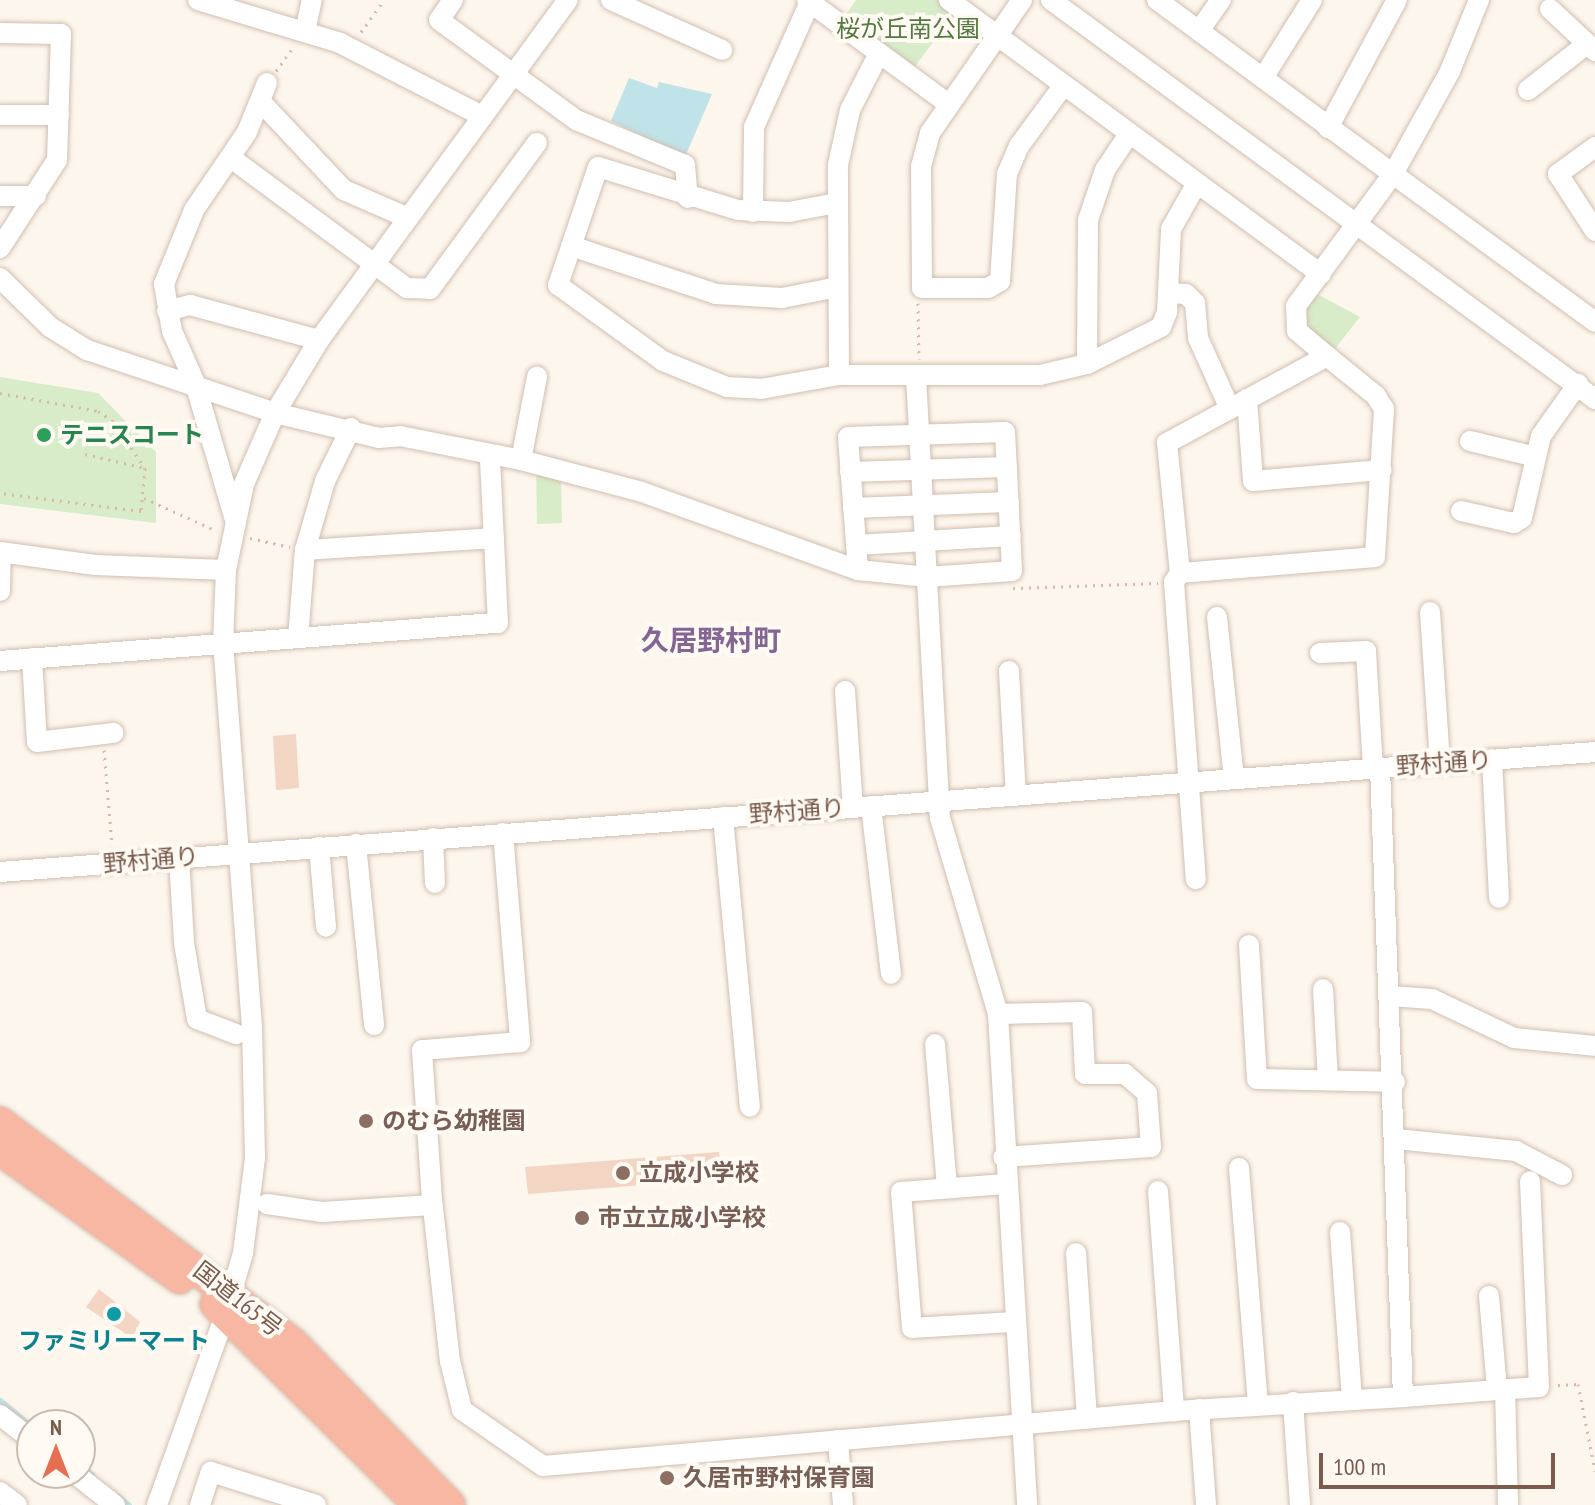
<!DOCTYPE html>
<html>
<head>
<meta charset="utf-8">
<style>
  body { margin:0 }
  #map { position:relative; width:1595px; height:1505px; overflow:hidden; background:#fdf6ec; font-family:"PT Sans Narrow","Noto Sans JP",sans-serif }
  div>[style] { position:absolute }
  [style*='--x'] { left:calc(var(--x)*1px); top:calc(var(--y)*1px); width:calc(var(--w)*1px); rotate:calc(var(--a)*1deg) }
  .green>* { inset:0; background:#d8ecc9 }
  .water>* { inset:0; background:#bfe3e8 }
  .stream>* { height:5px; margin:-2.5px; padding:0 2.5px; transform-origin:2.5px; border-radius:2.5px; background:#bfe3e8 }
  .building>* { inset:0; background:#f3d5c3 }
  .path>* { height:3px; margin-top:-1.5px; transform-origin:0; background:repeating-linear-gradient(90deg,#d9b8a5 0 2px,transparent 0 8px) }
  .roads { filter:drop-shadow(0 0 2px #d1beb0) drop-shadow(0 0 2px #d1beb0) }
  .minor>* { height:20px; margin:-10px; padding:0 10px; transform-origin:10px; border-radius:10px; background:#fff }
  .highway>* { height:30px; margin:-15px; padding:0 15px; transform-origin:15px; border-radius:15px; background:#f7b7a3 }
  .dots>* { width:22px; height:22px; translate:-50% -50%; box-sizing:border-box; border:4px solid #fffaf3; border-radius:50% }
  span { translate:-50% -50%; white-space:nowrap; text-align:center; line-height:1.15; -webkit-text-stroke:8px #fffaf3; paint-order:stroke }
  .park-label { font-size:24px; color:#537a41 }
  .leisure-label { font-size:24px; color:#27864d; font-weight:700 }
  .left { translate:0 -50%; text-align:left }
  .street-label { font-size:24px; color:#7a5c4d }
  .education-label { font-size:24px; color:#785e54; font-weight:700 }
  .culture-label { font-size:24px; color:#0d838f; font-weight:700 }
  .quarter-label { font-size:28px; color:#846695; font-weight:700 }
  .north { position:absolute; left:16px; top:1409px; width:80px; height:80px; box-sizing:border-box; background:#fffaf3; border:2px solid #cabbb1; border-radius:50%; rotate:0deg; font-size:22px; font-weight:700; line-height:32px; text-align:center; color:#7a5c4d }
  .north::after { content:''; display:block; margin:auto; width:28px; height:36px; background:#e76f51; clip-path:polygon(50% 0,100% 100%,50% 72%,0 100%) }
  .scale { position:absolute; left:1319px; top:1453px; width:236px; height:36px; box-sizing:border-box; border:4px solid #7a5c4d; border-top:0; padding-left:10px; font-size:24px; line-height:28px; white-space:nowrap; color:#7a5c4d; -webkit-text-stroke:6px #fffaf3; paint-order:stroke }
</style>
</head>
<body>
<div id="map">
  <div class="green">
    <i style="clip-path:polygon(856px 0,939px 0,956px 12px,913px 69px,844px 17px)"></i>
    <i style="clip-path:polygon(1317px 294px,1360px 317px,1334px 350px,1307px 329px,1303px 311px)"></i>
    <i style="clip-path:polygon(0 377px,98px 393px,156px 452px,156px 523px,0 504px)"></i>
    <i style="clip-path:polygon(536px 468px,561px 477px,562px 523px,537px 524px)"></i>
  </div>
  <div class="water">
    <i style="clip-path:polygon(629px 78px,657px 88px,659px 82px,712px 94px,685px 157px,611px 121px)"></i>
  </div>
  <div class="stream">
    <i style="--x:0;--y:1400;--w:41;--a:39.1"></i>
    <i style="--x:80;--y:1465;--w:15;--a:37"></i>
    <i style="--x:118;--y:1496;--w:14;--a:39"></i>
  </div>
  <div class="building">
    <i style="clip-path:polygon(296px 734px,299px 788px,276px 790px,273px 736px)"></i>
    <i style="clip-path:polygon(719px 1152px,721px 1179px,528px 1194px,525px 1167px)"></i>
    <i style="clip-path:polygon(99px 1289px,140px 1322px,132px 1338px,86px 1307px)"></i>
  </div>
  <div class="path">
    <i style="--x:361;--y:32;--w:39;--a:-54"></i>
    <i style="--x:276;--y:71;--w:29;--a:-54"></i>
    <i style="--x:918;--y:303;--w:56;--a:89"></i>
    <i style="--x:0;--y:393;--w:100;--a:10.4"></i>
    <i style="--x:98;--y:411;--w:18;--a:34"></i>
    <i style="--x:113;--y:421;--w:57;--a:55.8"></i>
    <i style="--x:145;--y:468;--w:43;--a:95.3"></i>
    <i style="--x:141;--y:511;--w:142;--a:-172.7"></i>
    <i style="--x:85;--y:454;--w:62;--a:13.1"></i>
    <i style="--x:144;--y:498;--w:80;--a:24.3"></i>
    <i style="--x:250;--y:538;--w:41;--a:12.7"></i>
    <i style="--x:1013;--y:588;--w:145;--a:-2"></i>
    <i style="--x:104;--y:750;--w:96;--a:85.2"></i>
    <i style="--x:1558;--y:1385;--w:20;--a:-3"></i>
    <i style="--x:1578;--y:1384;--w:89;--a:78.9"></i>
  </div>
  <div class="roads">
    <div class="minor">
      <i style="--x:198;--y:0;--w:148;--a:16.8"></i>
      <i style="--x:340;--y:43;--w:160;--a:27.2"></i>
      <i style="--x:453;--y:0;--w:24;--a:125"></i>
      <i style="--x:439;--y:20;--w:170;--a:36.1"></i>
      <i style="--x:576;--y:120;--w:118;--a:22.4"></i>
      <i style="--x:685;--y:165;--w:33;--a:85"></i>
      <i style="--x:611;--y:0;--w:122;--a:24.2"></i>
      <i style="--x:807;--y:0;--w:172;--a:36.3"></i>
      <i style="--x:949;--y:0;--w:462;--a:36.4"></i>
      <i style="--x:1022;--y:0;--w:162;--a:124.7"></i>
      <i style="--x:930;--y:133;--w:35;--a:105"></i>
      <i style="--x:921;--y:167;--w:121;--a:89.5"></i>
      <i style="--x:922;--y:288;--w:66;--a:0"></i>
      <i style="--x:988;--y:288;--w:14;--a:-30"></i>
      <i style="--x:1000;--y:281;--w:107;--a:-86.3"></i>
      <i style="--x:1007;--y:174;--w:30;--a:-67"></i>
      <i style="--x:1019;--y:146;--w:74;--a:-53.7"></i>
      <i style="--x:1051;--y:0;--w:675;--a:36.26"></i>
      <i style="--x:1157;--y:0;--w:293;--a:36.4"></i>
      <i style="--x:1393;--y:174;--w:118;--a:-61"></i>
      <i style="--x:1450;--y:71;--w:77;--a:-67.8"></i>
      <i style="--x:1550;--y:9;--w:62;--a:43"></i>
      <i style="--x:1199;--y:31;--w:38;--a:-55"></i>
      <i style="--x:305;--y:32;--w:33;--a:-78"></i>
      <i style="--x:0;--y:33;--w:61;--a:0.9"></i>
      <i style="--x:61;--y:34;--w:126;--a:91.8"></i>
      <i style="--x:57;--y:160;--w:105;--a:122.9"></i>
      <i style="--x:1263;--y:78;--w:92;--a:-57.9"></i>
      <i style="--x:1528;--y:90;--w:75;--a:-37.9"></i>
      <i style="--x:260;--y:101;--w:122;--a:46.7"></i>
      <i style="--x:344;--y:190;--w:70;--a:23.6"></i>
      <i style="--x:0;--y:115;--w:59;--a:0"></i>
      <i style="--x:1328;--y:128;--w:145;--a:-61.7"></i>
      <i style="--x:1595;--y:147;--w:46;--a:143.9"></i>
      <i style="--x:1558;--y:174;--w:68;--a:57"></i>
      <i style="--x:231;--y:158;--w:219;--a:36.5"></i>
      <i style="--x:407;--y:288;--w:23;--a:2"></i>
      <i style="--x:430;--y:289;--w:181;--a:-53.8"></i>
      <i style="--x:0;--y:196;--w:36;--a:0"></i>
      <i style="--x:837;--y:203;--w:49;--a:169.4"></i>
      <i style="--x:789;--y:212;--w:51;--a:-177.8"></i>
      <i style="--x:738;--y:210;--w:146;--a:-162.9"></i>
      <i style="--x:598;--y:167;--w:125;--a:108.7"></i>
      <i style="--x:558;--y:285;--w:130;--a:35.9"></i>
      <i style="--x:663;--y:361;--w:69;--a:22.1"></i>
      <i style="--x:727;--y:387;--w:34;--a:3"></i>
      <i style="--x:761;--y:389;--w:79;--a:-10.2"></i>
      <i style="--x:839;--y:375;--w:201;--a:0"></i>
      <i style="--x:1040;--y:375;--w:48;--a:-13.2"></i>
      <i style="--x:1087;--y:364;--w:83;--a:-26.6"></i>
      <i style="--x:1161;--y:327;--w:16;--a:-68"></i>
      <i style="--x:1167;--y:312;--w:83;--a:-87.2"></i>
      <i style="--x:1171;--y:229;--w:53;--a:-60.5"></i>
      <i style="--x:753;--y:212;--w:85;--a:-89.3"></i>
      <i style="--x:754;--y:127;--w:137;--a:-65.9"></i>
      <i style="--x:571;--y:246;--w:153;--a:18.3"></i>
      <i style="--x:716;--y:294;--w:66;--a:3.5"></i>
      <i style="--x:782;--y:298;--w:57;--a:-11.1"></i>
      <i style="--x:0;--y:278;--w:70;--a:44.4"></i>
      <i style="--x:50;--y:327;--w:44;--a:31.9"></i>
      <i style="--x:87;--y:350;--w:198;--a:18.5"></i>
      <i style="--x:275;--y:413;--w:107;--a:13.5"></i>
      <i style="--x:379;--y:438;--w:21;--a:-5"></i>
      <i style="--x:400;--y:436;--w:123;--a:11.2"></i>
      <i style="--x:521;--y:460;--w:125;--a:14.8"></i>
      <i style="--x:642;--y:492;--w:230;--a:19.9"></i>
      <i style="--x:1169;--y:293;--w:17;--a:3"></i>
      <i style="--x:1186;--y:294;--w:13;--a:45"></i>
      <i style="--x:1195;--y:303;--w:35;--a:85"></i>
      <i style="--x:1198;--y:338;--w:78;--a:65.7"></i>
      <i style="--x:167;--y:311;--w:24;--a:-15"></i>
      <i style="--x:190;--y:305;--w:134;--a:15.2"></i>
      <i style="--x:1327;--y:356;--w:63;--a:39.2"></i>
      <i style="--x:1376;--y:396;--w:15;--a:58"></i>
      <i style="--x:1384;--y:409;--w:148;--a:93.5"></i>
      <i style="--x:1375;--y:557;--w:196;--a:175.3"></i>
      <i style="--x:1180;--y:573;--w:131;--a:-95.7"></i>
      <i style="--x:1167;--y:443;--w:182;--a:-28.5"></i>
      <i style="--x:1327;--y:356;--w:39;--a:-140"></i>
      <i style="--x:1297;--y:331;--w:25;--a:-92"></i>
      <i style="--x:1296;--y:306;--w:164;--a:-53.7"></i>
      <i style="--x:1393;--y:174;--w:250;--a:36.2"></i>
      <i style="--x:1087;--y:364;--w:144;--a:-89.6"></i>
      <i style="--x:1088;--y:220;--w:53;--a:-71.2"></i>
      <i style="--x:1105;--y:170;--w:43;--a:-56.3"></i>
      <i style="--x:839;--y:375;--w:210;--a:-90.3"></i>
      <i style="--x:838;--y:165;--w:56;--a:-77.7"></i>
      <i style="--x:850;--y:110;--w:64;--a:-63"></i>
      <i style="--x:916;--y:376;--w:443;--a:86.9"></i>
      <i style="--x:940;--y:818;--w:204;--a:73.5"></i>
      <i style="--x:998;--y:1014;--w:492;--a:86.6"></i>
      <i style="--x:1247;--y:399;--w:82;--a:85.8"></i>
      <i style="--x:1253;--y:481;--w:129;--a:-4.9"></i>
      <i style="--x:1005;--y:432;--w:139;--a:87.1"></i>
      <i style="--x:1012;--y:571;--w:85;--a:176"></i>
      <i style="--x:927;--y:577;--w:69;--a:-174.2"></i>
      <i style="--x:858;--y:570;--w:133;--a:-94.3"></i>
      <i style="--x:848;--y:437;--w:157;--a:-1.8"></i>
      <i style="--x:1470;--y:441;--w:68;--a:13.6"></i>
      <i style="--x:521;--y:460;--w:85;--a:-79.1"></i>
      <i style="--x:850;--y:472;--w:157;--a:-1.8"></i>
      <i style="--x:853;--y:508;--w:156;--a:-2.2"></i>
      <i style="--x:1461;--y:511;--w:54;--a:12.8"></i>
      <i style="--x:1514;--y:523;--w:9;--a:-32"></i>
      <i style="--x:1522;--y:518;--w:84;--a:-77"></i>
      <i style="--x:1541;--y:436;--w:64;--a:-54.6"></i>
      <i style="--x:235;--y:520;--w:143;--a:-106.3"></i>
      <i style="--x:195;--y:383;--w:57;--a:-113.9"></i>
      <i style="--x:172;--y:331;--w:48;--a:-99.7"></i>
      <i style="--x:164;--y:284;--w:80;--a:-67.9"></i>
      <i style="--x:194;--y:210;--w:94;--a:-55.8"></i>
      <i style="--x:247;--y:132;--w:53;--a:-67.8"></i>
      <i style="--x:856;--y:545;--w:155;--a:-3.3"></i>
      <i style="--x:305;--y:550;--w:189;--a:-3.6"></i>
      <i style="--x:0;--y:552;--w:96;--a:7.8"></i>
      <i style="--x:95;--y:565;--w:131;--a:2.2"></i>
      <i style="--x:1180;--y:573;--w:11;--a:124"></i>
      <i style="--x:1174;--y:582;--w:298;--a:85.8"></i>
      <i style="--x:0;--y:591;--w:39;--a:-89"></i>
      <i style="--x:1430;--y:612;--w:151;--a:86.2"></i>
      <i style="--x:1217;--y:617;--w:163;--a:84"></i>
      <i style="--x:298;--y:638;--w:88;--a:-85.5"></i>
      <i style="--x:305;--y:550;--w:72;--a:-73.8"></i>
      <i style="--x:325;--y:481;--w:59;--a:-63.9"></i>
      <i style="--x:1320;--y:653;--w:46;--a:-2.5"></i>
      <i style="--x:1366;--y:651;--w:117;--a:86.6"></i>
      <i style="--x:32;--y:658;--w:84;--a:86.6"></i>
      <i style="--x:37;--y:742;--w:77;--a:-6.8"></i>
      <i style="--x:0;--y:661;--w:499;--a:-4.4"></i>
      <i style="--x:498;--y:623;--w:166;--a:-92.8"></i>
      <i style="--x:1009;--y:671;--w:124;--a:86.8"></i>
      <i style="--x:845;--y:691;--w:116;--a:86.1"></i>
      <i style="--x:1492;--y:759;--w:139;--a:87.1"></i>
      <i style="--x:871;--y:806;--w:169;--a:83.2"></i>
      <i style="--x:723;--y:817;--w:291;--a:84.7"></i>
      <i style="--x:503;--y:833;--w:210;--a:85.3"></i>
      <i style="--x:520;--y:1042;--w:98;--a:175.3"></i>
      <i style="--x:422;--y:1050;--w:149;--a:86.2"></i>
      <i style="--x:432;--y:1199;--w:163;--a:83.7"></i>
      <i style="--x:450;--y:1361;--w:50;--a:76.2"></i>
      <i style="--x:462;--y:1410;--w:98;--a:34.7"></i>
      <i style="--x:543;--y:1466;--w:633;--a:-4.98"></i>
      <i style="--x:1174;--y:1411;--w:229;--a:-3.5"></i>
      <i style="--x:1403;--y:1397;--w:630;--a:-92.09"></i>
      <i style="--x:433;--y:838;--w:45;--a:87.5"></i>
      <i style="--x:356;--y:844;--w:182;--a:84.3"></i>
      <i style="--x:319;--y:847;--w:80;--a:85"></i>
      <i style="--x:179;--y:858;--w:85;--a:86.6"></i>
      <i style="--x:184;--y:943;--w:77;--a:80.3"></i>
      <i style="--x:197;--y:1019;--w:42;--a:21"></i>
      <i style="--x:0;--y:872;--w:1600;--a:-4.3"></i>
      <i style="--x:1249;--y:945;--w:134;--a:86.6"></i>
      <i style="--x:1257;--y:1079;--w:138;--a:1.2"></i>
      <i style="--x:1323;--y:989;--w:91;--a:86.9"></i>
      <i style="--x:1390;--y:996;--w:42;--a:4.1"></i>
      <i style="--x:1432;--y:999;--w:91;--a:25.4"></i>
      <i style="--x:1514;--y:1038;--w:81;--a:5.6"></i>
      <i style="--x:998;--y:1014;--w:84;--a:-1.4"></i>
      <i style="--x:1082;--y:1012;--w:62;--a:87.2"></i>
      <i style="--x:1085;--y:1074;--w:40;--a:0"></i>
      <i style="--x:1125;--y:1074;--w:29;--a:41"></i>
      <i style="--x:1147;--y:1093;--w:54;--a:85.8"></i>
      <i style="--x:1151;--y:1147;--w:148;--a:176.1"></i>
      <i style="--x:935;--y:1044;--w:144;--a:85.2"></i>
      <i style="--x:1396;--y:1139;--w:121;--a:5.7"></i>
      <i style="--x:1516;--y:1151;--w:52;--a:27.6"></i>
      <i style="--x:1239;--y:1168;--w:238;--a:85.4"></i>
      <i style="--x:1005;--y:1184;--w:104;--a:175.6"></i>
      <i style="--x:901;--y:1192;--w:136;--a:85.4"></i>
      <i style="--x:912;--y:1328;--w:102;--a:-3.4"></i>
      <i style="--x:1158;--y:1191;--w:221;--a:85.8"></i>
      <i style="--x:267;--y:1204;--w:56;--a:8.3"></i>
      <i style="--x:322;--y:1212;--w:110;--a:-3.6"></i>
      <i style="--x:1340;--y:1232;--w:166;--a:85.9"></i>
      <i style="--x:1076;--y:1253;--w:166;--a:86.2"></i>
      <i style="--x:1489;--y:1296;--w:94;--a:85.1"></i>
      <i style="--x:1505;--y:1389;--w:116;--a:88.5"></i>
      <i style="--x:1403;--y:1397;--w:136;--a:-4.2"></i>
      <i style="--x:1539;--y:1387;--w:206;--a:-92.5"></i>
      <i style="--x:1293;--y:1402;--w:103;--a:86.1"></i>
      <i style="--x:1199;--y:1409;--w:96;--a:85.8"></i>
      <i style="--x:0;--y:1415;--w:41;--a:38"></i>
      <i style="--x:838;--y:1440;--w:65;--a:85.6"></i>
      <i style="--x:74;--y:1473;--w:52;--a:38"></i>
      <i style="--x:0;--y:1492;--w:21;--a:37"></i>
      <i style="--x:157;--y:1505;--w:205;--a:-70.3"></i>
      <i style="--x:226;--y:1312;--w:61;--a:-73.9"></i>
      <i style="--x:243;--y:1253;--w:96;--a:-82.8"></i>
      <i style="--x:255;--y:1158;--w:131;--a:-91.3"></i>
      <i style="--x:252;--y:1027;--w:384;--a:-94.3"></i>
      <i style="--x:223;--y:644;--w:74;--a:-87.7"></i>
      <i style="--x:226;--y:570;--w:88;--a:-78.2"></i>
      <i style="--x:244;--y:484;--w:77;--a:-66.4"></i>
      <i style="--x:275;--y:413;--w:85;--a:-58.9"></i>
      <i style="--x:319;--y:340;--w:421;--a:-53.8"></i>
      <i style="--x:200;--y:1505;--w:35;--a:-72"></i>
      <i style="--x:211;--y:1472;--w:110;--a:17.4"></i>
    </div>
    <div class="highway">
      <i style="--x:0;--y:1122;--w:367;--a:37"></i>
      <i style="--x:293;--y:1343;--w:226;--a:45.9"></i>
      <i style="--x:0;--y:1150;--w:221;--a:35.6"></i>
      <i style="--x:215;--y:1304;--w:286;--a:44.6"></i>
    </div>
  </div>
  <div class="dots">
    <i style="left:44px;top:435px;background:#2e9e5b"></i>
    <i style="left:366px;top:1121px;background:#8d6e63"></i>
    <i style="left:623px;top:1173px;background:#8d6e63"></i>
    <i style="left:582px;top:1218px;background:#8d6e63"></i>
    <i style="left:114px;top:1314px;background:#0f9aa8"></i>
    <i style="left:667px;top:1478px;background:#8d6e63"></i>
  </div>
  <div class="park-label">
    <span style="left:908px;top:29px">桜が丘南公園</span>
  </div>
  <div class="leisure-label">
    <span class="left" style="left:60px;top:435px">テニスコート</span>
  </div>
  <div class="street-label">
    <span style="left:1444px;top:763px;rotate:-4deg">野村通り</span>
    <span style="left:797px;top:811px;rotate:-4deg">野村通り</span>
    <span style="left:151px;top:860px;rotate:-5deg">野村通り</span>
    <span style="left:238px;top:1299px;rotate:38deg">国道165号</span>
  </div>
  <div class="education-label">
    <span class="left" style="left:382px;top:1121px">のむら幼稚園</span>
    <span class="left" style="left:639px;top:1173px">立成小学校</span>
    <span class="left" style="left:598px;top:1218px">市立立成小学校</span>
    <span class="left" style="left:683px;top:1478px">久居市野村保育園</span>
  </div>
  <div class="culture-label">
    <span style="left:114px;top:1341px">ファミリーマート</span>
  </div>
  <div class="quarter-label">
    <span style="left:711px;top:640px">久居野村町</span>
  </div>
  <div class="north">N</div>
  <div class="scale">100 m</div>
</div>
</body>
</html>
